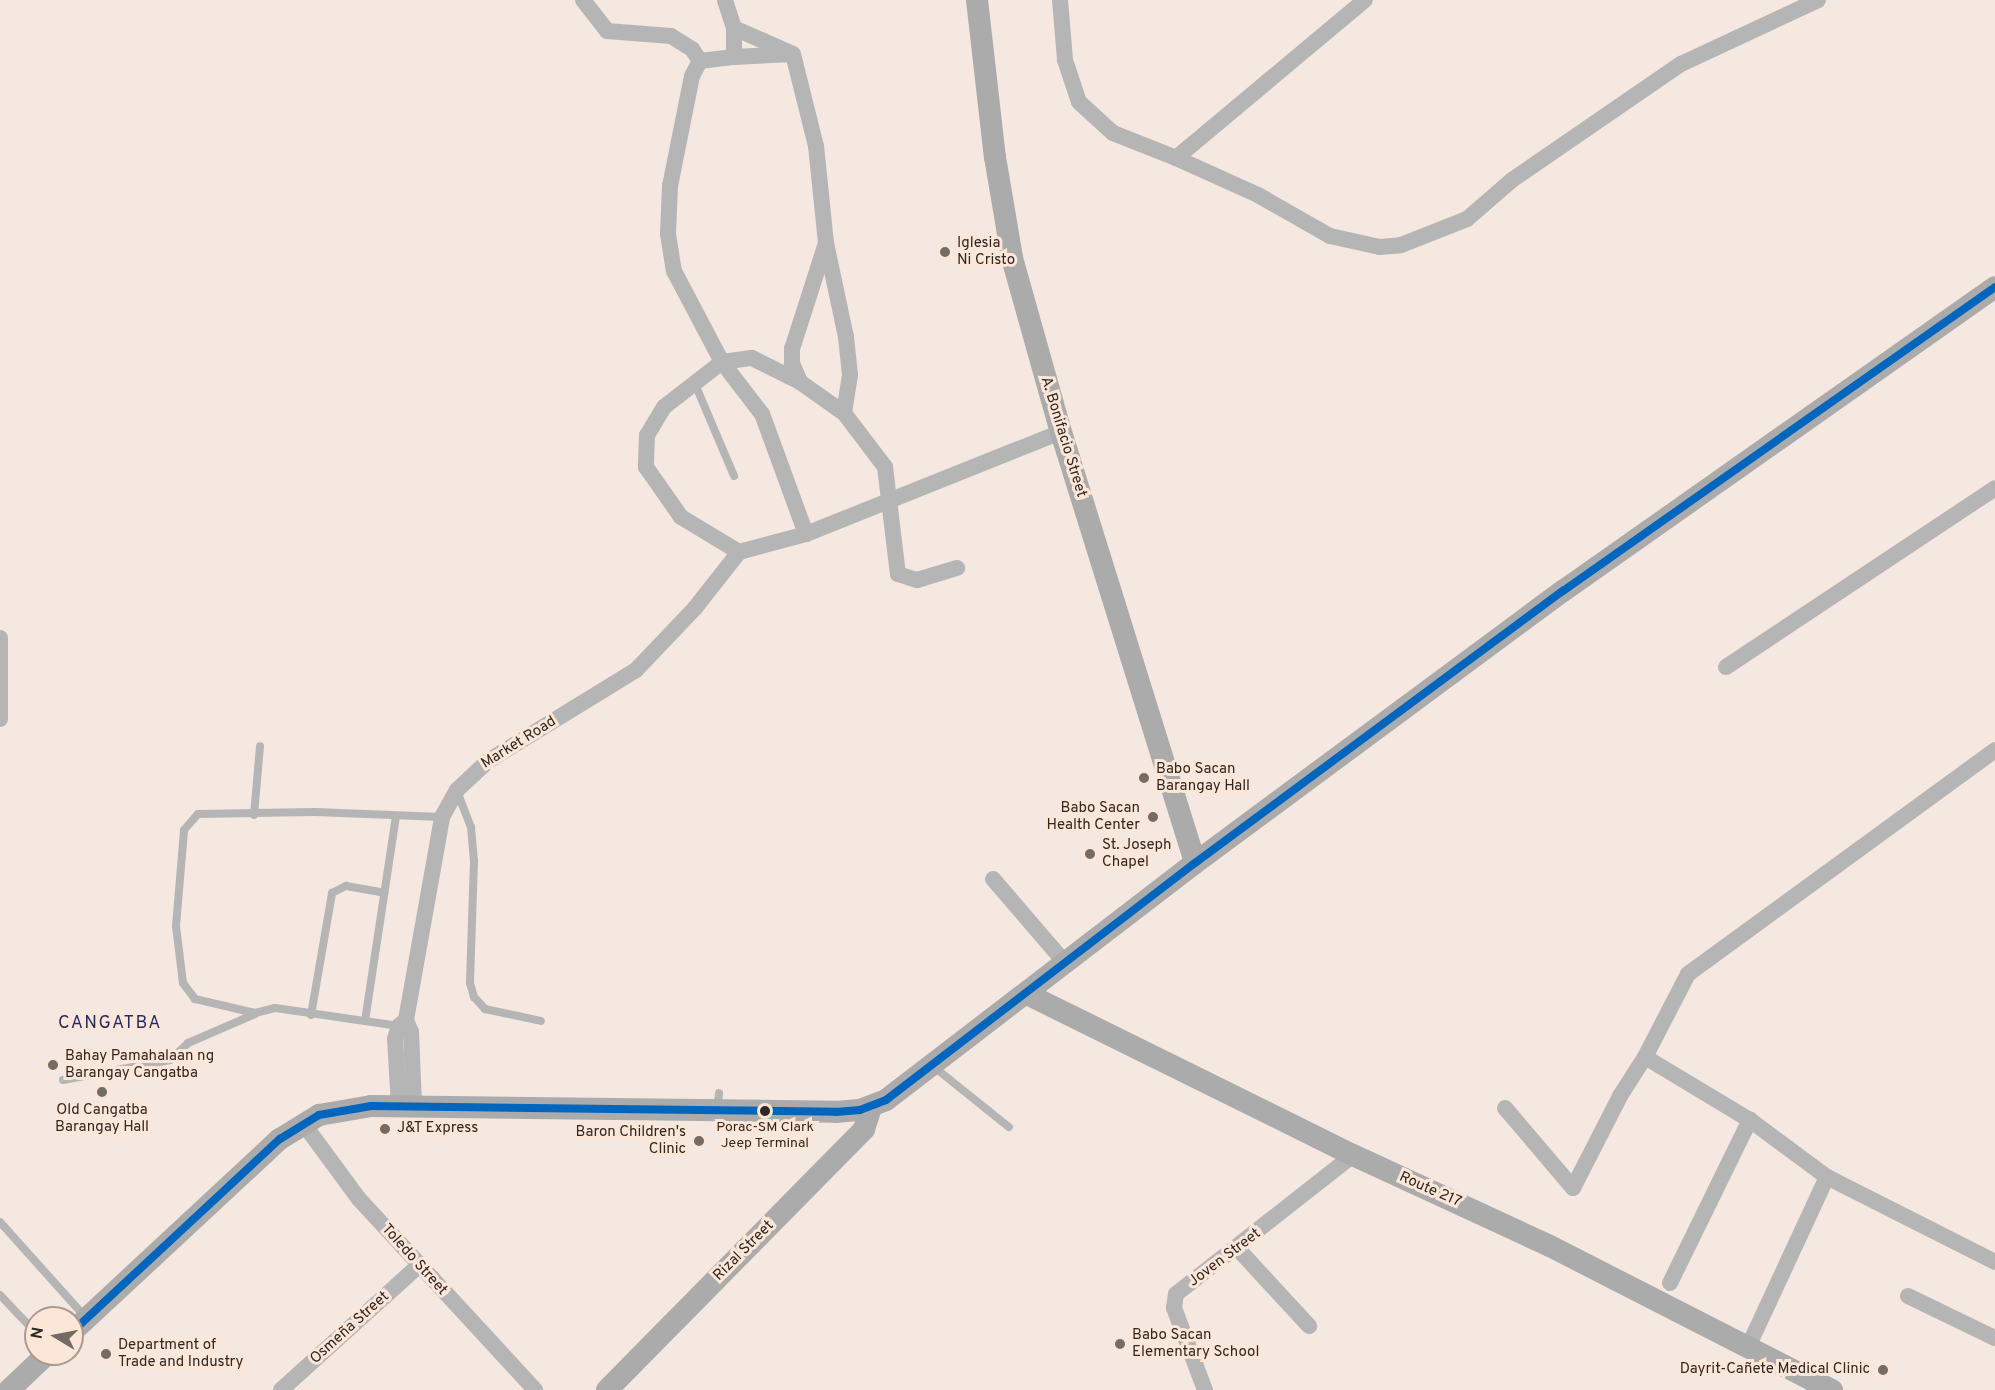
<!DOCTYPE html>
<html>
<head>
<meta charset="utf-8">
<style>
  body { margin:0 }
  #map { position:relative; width:1995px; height:1390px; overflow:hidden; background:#f4e8e0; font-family:Overpass,sans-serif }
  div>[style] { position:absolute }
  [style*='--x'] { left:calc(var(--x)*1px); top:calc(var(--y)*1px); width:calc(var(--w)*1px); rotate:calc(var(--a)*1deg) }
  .lane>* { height:8px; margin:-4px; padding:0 4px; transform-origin:4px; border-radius:4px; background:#b6b5b6 }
  .street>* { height:16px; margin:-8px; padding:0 8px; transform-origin:8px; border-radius:8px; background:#b6b5b6 }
  .secondary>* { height:22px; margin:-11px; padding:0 11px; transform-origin:11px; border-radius:11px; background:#acabac }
  .bus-1>* { height:8px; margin:-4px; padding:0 4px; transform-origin:4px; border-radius:4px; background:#0065bd }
  .dots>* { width:16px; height:16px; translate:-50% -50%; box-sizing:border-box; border:3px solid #fce6d8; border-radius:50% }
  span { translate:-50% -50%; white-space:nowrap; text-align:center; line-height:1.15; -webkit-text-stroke:6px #fce6d8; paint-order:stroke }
  .bus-label { font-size:14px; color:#2f2722 }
  .poi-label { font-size:15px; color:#2f2722 }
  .left { translate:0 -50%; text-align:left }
  .right { translate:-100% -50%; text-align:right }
  .street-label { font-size:15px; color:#2f2722 }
  .quarter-label { font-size:18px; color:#212c65; letter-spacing:1.5px }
  .north { position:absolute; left:24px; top:1306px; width:60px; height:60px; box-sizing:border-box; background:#fce6d8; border:2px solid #aa9a8f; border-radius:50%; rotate:280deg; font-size:16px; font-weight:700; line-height:24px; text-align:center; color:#2f2722 }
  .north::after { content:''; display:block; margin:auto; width:21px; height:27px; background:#746b64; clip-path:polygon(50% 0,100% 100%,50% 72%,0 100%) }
</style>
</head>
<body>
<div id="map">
  <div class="lane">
    <i style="--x:695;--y:384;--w:100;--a:67"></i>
    <i style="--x:457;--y:791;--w:39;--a:69"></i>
    <i style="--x:471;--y:827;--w:34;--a:85"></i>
    <i style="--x:474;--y:861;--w:122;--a:91.9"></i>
    <i style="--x:470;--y:983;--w:15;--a:74"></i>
    <i style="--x:474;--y:997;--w:16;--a:47"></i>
    <i style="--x:485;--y:1009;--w:57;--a:12.1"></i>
    <i style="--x:254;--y:815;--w:69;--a:-85"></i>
    <i style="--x:311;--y:1015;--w:124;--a:-80.2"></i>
    <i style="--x:332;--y:893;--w:16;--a:-27"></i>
    <i style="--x:346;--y:886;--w:39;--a:10"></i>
    <i style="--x:365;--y:1021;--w:207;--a:-81.4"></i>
    <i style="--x:399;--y:1026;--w:125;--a:-171.7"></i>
    <i style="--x:275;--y:1008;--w:21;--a:166"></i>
    <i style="--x:255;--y:1013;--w:62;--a:-166.9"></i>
    <i style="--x:195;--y:999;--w:20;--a:-127"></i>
    <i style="--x:183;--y:983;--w:57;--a:-97"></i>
    <i style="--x:176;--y:926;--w:96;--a:-85.2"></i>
    <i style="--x:184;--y:830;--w:21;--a:-49"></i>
    <i style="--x:198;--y:814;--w:117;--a:-1"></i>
    <i style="--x:315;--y:812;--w:127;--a:2.3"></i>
    <i style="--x:934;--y:1067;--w:96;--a:38.7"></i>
    <i style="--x:63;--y:1080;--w:109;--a:-10.6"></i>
    <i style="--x:170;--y:1060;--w:25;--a:-43"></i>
    <i style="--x:188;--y:1043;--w:73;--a:-23.4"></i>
    <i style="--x:717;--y:1110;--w:17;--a:-83"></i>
    <i style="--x:0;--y:1222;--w:129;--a:48.1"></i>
    <i style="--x:0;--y:1295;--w:52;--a:46.5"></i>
  </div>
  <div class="street">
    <i style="--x:583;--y:0;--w:39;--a:52"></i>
    <i style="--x:607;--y:31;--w:64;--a:4.5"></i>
    <i style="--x:671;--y:36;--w:25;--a:32"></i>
    <i style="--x:692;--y:49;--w:14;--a:56"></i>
    <i style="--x:700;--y:61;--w:17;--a:118"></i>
    <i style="--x:692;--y:76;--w:112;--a:101.3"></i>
    <i style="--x:670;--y:186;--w:48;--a:92.4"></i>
    <i style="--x:668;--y:234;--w:37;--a:81"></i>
    <i style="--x:674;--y:271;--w:103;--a:62.2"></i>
    <i style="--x:722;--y:362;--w:73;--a:142.2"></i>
    <i style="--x:664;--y:407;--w:33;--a:121"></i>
    <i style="--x:647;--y:435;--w:32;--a:92"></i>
    <i style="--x:646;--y:467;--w:61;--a:55"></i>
    <i style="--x:681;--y:517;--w:68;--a:31.1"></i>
    <i style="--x:739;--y:552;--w:69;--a:-15"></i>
    <i style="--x:806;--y:534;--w:275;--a:-21.8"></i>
    <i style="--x:1060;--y:0;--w:60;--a:85.2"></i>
    <i style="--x:1065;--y:60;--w:44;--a:71.6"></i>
    <i style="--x:1079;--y:102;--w:46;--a:42.4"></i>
    <i style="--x:1113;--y:133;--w:68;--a:21.6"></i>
    <i style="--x:1176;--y:158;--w:246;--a:-39.9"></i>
    <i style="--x:734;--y:28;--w:64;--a:23.8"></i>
    <i style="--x:793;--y:54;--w:95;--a:76"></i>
    <i style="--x:816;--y:146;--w:98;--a:84.1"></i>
    <i style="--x:826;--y:243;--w:96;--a:78"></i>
    <i style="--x:846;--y:337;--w:38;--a:84"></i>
    <i style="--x:850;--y:375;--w:38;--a:99"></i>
    <i style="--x:734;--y:57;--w:58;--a:-3"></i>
    <i style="--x:700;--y:61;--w:34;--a:-7"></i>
    <i style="--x:734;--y:57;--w:29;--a:-90"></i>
    <i style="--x:734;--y:28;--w:29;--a:-108"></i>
    <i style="--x:1176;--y:158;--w:90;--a:24.3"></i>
    <i style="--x:1258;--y:195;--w:83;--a:29.7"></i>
    <i style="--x:1330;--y:236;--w:51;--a:12.4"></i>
    <i style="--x:1380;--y:247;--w:21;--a:-5"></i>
    <i style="--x:1401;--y:245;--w:71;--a:-21.5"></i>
    <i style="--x:1467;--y:219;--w:60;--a:-40.9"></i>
    <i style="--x:1512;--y:180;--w:205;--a:-34.5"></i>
    <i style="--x:1681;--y:64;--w:151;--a:-25"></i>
    <i style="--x:800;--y:382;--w:21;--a:-113"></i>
    <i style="--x:792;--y:363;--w:14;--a:-90"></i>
    <i style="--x:792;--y:349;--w:111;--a:-72.2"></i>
    <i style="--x:806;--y:534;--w:128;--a:-110.1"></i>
    <i style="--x:762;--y:414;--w:66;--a:-127.6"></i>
    <i style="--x:722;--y:362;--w:30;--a:-8"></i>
    <i style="--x:752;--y:358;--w:54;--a:26.6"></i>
    <i style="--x:800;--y:382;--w:54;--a:35.2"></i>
    <i style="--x:844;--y:413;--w:68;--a:52.8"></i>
    <i style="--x:885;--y:467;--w:108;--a:83.1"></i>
    <i style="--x:898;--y:574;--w:20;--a:18"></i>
    <i style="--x:917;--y:580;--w:42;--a:-16.7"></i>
    <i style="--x:0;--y:638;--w:81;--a:90"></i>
    <i style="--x:1726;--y:667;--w:323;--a:-33.6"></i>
    <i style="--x:993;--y:879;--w:112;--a:49.3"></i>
    <i style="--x:1645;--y:1057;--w:93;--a:-62.6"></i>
    <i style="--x:1688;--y:974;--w:380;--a:-36.1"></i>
    <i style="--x:399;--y:1106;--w:67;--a:-93.4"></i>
    <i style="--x:395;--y:1039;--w:14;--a:-73"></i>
    <i style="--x:399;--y:1026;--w:9;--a:-41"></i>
    <i style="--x:414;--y:1106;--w:74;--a:-92.3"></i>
    <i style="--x:411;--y:1032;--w:13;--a:-113"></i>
    <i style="--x:406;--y:1020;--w:206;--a:-79.9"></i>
    <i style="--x:442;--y:817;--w:31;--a:-61"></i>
    <i style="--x:457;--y:790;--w:42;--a:-43.1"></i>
    <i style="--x:488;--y:761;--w:174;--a:-31.6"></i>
    <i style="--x:636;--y:670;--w:86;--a:-46.4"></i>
    <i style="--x:695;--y:608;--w:71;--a:-51.8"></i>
    <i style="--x:1505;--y:1108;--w:105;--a:49.6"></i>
    <i style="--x:1573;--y:1188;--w:103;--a:-62.9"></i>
    <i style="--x:1620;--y:1096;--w:46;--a:-57.3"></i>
    <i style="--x:1645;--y:1057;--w:122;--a:31"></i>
    <i style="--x:1750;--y:1120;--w:96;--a:36.5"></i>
    <i style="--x:1827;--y:1177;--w:188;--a:26.8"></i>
    <i style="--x:303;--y:1123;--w:94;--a:53.6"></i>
    <i style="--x:359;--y:1199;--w:260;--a:47.3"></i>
    <i style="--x:1238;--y:1249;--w:105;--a:47.3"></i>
    <i style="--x:1670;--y:1283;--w:182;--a:-63.9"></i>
    <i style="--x:1908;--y:1296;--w:97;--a:25.8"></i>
    <i style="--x:1749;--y:1345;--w:185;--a:-65.1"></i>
    <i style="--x:281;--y:1390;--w:185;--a:-42.1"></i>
    <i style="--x:1205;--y:1390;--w:88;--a:-110.7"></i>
    <i style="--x:1174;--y:1308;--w:14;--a:-82"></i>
    <i style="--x:1176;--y:1294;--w:225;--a:-38.1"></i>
  </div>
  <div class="secondary">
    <i style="--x:977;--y:0;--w:158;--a:83.5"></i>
    <i style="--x:995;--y:157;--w:102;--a:80.4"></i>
    <i style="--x:1012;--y:258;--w:181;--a:74.3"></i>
    <i style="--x:1061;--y:432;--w:451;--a:72.7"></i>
    <i style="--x:1027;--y:994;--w:364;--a:26.3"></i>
    <i style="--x:1353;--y:1155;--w:217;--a:24.8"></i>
    <i style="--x:1550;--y:1246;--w:317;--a:27.1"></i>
    <i style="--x:72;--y:1332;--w:284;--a:-42.9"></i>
    <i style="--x:280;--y:1139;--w:46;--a:-31.6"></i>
    <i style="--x:319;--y:1115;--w:53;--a:-9.8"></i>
    <i style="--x:371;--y:1106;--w:465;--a:0.7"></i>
    <i style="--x:836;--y:1112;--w:24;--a:-5"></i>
    <i style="--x:860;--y:1110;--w:28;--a:-21"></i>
    <i style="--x:886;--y:1100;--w:389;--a:-37.5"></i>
    <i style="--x:1195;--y:863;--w:458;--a:-36.5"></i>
    <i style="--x:1563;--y:591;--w:528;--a:-35.13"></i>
    <i style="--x:9;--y:1390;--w:52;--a:-43.5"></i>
    <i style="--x:607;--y:1390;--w:366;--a:-45.4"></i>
    <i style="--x:864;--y:1129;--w:23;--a:-72"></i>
  </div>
  <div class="bus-1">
    <i style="--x:72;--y:1332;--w:284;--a:-42.9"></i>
    <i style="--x:280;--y:1139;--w:46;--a:-31.6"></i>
    <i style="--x:319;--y:1115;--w:53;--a:-9.8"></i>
    <i style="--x:371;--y:1106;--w:465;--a:0.7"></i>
    <i style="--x:836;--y:1112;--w:24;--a:-5"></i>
    <i style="--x:860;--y:1110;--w:28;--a:-21"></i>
    <i style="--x:886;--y:1100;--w:389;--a:-37.5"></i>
    <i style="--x:1195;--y:863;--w:458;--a:-36.5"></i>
    <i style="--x:1563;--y:591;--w:528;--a:-35.13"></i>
  </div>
  <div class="dots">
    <i style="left:945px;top:252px;background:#746b64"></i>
    <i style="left:1144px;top:778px;background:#746b64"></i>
    <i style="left:1153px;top:817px;background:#746b64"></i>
    <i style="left:1090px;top:854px;background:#746b64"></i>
    <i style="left:53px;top:1065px;background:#746b64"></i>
    <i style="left:102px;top:1092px;background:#746b64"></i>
    <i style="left:765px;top:1111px;background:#2f2722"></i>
    <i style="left:385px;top:1129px;background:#746b64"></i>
    <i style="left:699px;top:1141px;background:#746b64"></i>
    <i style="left:1120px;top:1344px;background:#746b64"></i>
    <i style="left:106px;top:1354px;background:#746b64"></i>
    <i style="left:1883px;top:1370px;background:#746b64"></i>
  </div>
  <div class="bus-label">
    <span style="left:765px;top:1136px">Porac-SM Clark<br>Jeep Terminal</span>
  </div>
  <div class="poi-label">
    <span class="left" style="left:957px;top:252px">Iglesia<br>Ni Cristo</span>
    <span class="left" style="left:1156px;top:778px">Babo Sacan<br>Barangay Hall</span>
    <span class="right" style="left:1140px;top:817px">Babo Sacan<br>Health Center</span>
    <span class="left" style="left:1102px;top:854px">St. Joseph<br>Chapel</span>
    <span class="left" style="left:65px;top:1065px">Bahay Pamahalaan ng<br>Barangay Cangatba</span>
    <span style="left:102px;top:1119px">Old Cangatba<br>Barangay Hall</span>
    <span class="left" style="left:397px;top:1129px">J&amp;T Express</span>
    <span class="right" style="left:686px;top:1141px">Baron Children's<br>Clinic</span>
    <span class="left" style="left:1132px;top:1344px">Babo Sacan<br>Elementary School</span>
    <span class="left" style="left:118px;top:1354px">Department of<br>Trade and Industry</span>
    <span class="right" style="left:1870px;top:1370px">Dayrit-Cañete Medical Clinic</span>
  </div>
  <div class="street-label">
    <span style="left:1063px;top:437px;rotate:73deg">A. Bonifacio Street</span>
    <span style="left:519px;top:743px;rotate:-32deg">Market Road</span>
    <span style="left:1430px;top:1190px;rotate:24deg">Route 217</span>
    <span style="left:744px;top:1251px;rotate:-45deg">Rizal Street</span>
    <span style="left:1225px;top:1258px;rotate:-37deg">Joven Street</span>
    <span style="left:414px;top:1260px;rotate:48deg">Toledo Street</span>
    <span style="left:350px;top:1328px;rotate:-42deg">Osmeña Street</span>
  </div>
  <div class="quarter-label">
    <span style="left:110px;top:1024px">CANGATBA</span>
  </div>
  <div class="north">N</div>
</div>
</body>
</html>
